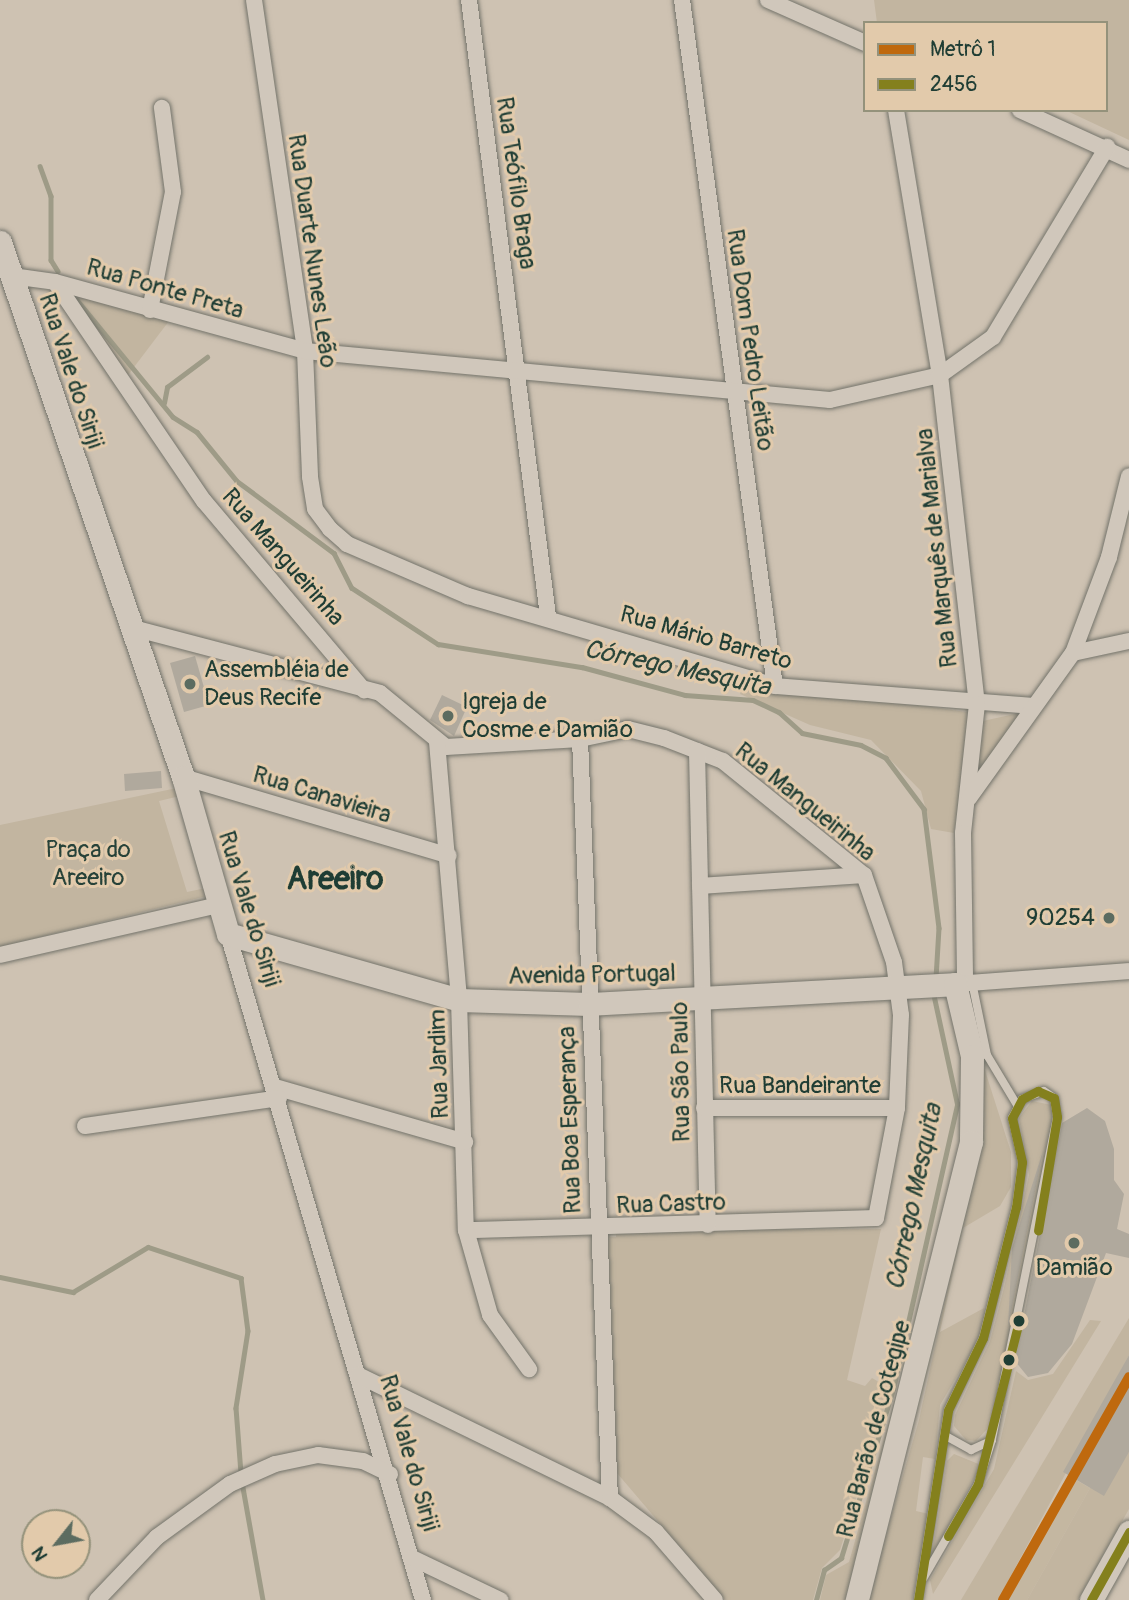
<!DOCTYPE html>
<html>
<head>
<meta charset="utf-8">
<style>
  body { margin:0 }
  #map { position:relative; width:1129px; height:1600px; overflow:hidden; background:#cec2b2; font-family:Pangolin,sans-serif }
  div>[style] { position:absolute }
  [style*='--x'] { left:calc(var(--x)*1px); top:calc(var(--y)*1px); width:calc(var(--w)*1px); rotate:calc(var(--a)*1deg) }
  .built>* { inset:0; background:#c4b7a1 }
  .green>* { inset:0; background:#c2b5a0 }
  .stream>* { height:4.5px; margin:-2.25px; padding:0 2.25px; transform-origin:2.25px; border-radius:2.25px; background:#9e9b87 }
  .building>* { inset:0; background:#b0a99d }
  .roads { filter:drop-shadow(0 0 2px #73736a) drop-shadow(0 0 2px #73736a) }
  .lane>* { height:8px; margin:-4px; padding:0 4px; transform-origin:4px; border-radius:4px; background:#d0c7bb }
  .street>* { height:16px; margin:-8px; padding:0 8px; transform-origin:8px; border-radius:8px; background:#d0c7bb }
  .secondary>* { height:23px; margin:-11.5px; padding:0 11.5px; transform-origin:11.5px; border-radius:11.5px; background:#d0c7bb }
  .bus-1>* { height:9px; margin:-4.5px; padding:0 4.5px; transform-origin:4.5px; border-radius:4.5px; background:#84801d }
  .metro-1>* { height:10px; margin:-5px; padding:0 5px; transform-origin:5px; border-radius:5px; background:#bf690e }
  .dots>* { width:19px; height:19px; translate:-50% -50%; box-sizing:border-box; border:4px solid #e2caab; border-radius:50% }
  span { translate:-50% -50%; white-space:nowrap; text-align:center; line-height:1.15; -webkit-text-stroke:6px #e2caab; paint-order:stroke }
  .street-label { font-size:24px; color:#1f3d34 }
  .poi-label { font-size:24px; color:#1f3d34 }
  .left { translate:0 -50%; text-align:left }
  .right { translate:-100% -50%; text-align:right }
  .park-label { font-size:24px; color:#274239 }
  .water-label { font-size:26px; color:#2a453a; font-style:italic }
  .district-label { font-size:32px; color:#1f3d34; font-weight:700 }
  .legend { position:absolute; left:863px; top:21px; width:245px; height:91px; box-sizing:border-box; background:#e2caab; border:2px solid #94927b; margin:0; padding:9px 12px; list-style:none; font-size:21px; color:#1f3d34 }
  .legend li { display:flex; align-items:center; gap:14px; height:35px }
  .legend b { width:35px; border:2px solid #94927b }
  .north { position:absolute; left:21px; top:1509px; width:70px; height:70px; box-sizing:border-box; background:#e2caab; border:2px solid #94927b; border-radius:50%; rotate:239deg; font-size:19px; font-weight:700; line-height:28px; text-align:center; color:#1f3d34 }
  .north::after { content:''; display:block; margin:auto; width:24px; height:32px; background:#5c6c60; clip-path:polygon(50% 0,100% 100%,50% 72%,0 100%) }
</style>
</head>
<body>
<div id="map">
  <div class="built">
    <i style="clip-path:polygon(1069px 1476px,1090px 1488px,1027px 1600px,998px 1600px)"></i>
  </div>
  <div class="green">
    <i style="clip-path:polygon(874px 0,1129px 0,1129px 140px,1065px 110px,1106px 110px,1106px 23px,877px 23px)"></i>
    <i style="clip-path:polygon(69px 294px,169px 321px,125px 379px)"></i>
    <i style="clip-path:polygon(746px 680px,973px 713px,954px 833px,931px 829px,921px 791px,871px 740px,810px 725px,740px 694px)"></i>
    <i style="clip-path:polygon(1019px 713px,1020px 716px,977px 777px,983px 721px)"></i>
    <i style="clip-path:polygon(177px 788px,180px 796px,159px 801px,187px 892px,206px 888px,207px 896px,0 947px,0 825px)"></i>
    <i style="clip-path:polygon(981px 1058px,1011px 1152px,1011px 1187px,1000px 1206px,963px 1228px,940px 1332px,984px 1308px,986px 1315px,979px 1339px,940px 1405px,935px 1459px,923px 1457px,916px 1511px,929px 1514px,912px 1600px,867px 1600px,919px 1420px,981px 1133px)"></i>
    <i style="clip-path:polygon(1032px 1101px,1052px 1105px,1055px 1121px,989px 1427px,976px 1441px,966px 1440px,954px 1426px,955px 1415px,990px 1341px,1004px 1288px,1029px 1175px,1019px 1118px)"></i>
    <i style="clip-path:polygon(881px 1229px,847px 1380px,865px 1386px,872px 1378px,891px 1389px,840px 1550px,822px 1568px,813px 1600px,725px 1600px,617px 1473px,607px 1237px,616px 1237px,616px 1230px)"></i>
    <i style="clip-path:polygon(1129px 1318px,1129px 1355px,998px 1600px,961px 1600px)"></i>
    <i style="clip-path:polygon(1090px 1320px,1101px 1321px,933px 1594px,930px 1580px,994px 1469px,1016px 1371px,1028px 1380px,1053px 1374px)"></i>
    <i style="clip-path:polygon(910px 1347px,851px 1600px,820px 1600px,826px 1575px,849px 1562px)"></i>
    <i style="clip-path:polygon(1129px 1452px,1129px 1509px,1078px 1600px,1027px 1600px,1090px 1488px)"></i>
    <i style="clip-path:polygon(954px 1454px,981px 1465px,932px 1556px,947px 1461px)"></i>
  </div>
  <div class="stream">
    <i style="--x:40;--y:166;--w:32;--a:70"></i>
    <i style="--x:51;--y:196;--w:64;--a:90"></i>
    <i style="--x:51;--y:260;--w:13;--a:58"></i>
    <i style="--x:77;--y:300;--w:151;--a:50.6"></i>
    <i style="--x:173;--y:417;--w:28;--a:32"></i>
    <i style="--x:197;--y:432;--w:63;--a:50.8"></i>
    <i style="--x:237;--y:481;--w:121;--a:36.6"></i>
    <i style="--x:334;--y:553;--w:39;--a:63"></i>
    <i style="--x:352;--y:588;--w:103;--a:33.1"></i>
    <i style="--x:438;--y:644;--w:146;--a:9.1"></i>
    <i style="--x:582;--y:667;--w:107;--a:15.2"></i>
    <i style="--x:685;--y:695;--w:68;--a:4.2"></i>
    <i style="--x:753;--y:700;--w:29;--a:25"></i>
    <i style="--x:779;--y:712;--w:31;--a:42"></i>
    <i style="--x:802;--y:733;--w:60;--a:11.5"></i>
    <i style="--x:861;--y:745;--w:28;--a:27"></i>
    <i style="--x:886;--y:758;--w:64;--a:53.3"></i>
    <i style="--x:924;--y:809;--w:120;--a:82.8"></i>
    <i style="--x:939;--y:928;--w:50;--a:93.4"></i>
    <i style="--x:164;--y:403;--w:16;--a:-79"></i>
    <i style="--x:167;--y:387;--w:50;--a:-36.9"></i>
    <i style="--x:0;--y:1277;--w:75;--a:11.6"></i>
    <i style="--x:73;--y:1292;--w:87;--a:-31"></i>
    <i style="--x:148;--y:1247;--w:98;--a:18.4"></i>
    <i style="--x:241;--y:1278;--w:53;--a:82.5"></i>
    <i style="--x:248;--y:1331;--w:78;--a:98.9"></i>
    <i style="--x:236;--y:1408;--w:65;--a:85.6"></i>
    <i style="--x:242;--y:1482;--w:120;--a:79.9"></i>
    <i style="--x:816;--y:1600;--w:31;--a:-75"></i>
    <i style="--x:824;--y:1570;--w:21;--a:-35"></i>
    <i style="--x:841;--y:1558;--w:177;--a:-72.9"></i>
    <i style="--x:893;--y:1389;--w:292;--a:-77.3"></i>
    <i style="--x:957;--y:1104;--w:114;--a:-102.2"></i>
  </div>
  <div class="building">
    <i style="clip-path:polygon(195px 656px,209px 705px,184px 712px,170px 663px)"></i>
    <i style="clip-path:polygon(442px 695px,467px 707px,454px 736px,430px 720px)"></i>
    <i style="clip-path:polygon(161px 771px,162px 788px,125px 791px,124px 774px)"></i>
    <i style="clip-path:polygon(1087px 1108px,1105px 1121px,1114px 1149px,1114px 1180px,1124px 1194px,1117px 1229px,1129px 1234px,1129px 1258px,1106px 1253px,1072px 1344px,1048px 1373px,1028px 1377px,1015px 1361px,1062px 1123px)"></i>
    <i style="clip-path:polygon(1043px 1151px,1008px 1327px,1012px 1248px)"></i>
    <i style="clip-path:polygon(1129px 1355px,1129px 1452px,1104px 1496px,1063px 1472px)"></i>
  </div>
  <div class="roads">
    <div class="lane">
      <i style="--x:972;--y:982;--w:75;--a:78.4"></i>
      <i style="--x:987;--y:1055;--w:58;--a:59"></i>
      <i style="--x:944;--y:1435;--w:31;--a:29"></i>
      <i style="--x:971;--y:1450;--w:23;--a:-25"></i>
      <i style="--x:918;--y:1600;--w:192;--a:-81"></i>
      <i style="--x:948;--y:1410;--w:80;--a:-64.1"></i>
      <i style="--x:983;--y:1338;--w:135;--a:-75.9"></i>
      <i style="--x:1016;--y:1207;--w:45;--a:-82.4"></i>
      <i style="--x:1022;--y:1162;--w:45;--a:-102.8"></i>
      <i style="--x:1012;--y:1118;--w:21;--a:-62"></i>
      <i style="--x:1022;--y:1099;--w:23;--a:-20"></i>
      <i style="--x:1044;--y:1091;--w:12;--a:35"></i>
      <i style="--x:1054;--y:1098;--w:19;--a:81"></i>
      <i style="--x:1057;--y:1117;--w:329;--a:101.4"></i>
      <i style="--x:992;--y:1440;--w:46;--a:107.7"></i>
      <i style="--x:978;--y:1484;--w:108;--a:120.1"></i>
    </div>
    <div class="street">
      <i style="--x:254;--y:0;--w:355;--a:81.7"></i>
      <i style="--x:305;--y:351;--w:126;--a:87.7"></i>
      <i style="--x:310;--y:477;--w:32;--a:81"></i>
      <i style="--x:315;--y:509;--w:25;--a:53"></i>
      <i style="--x:330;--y:529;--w:23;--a:41"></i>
      <i style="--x:347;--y:544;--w:132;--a:23.3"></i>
      <i style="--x:468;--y:596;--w:320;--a:16.3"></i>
      <i style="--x:775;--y:686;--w:258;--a:4.4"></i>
      <i style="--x:469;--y:0;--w:621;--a:82.69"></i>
      <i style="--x:682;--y:0;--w:692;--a:82.28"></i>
      <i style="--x:768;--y:0;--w:106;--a:23.9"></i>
      <i style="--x:896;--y:110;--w:269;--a:80.6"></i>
      <i style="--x:940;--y:375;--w:331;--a:83.6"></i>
      <i style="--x:977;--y:704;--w:130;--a:96.2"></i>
      <i style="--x:963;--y:833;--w:150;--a:89.2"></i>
      <i style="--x:1020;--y:110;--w:120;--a:24.6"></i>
      <i style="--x:12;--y:276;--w:43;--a:7.9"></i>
      <i style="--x:55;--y:282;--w:259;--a:15.4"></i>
      <i style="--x:305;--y:351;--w:527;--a:5.33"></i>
      <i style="--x:830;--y:400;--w:113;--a:-12.8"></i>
      <i style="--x:940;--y:375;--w:65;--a:-35.6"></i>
      <i style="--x:993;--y:337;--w:222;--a:-59"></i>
      <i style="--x:55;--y:282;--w:265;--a:55.8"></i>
      <i style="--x:204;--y:501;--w:248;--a:49.8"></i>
      <i style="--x:150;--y:310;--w:120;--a:-79"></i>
      <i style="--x:173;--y:192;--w:85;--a:-97.5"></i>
      <i style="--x:133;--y:628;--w:255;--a:14.7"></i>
      <i style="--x:380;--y:693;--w:85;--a:39.3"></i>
      <i style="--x:446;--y:747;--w:134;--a:-3.4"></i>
      <i style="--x:580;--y:739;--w:49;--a:-11.8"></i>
      <i style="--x:628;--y:729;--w:37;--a:14"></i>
      <i style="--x:664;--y:738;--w:63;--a:21.3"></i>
      <i style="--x:723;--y:761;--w:181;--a:39"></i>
      <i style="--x:864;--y:875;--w:92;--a:71"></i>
      <i style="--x:894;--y:962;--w:53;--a:82.5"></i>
      <i style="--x:901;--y:1015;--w:93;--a:92.5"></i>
      <i style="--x:897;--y:1108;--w:112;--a:100.8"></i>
      <i style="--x:876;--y:1218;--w:410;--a:178.3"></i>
      <i style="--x:1073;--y:653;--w:57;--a:-12.1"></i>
      <i style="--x:580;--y:739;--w:760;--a:87.74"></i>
      <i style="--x:437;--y:742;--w:259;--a:85.1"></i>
      <i style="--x:459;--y:1000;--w:230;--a:88.3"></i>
      <i style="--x:466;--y:1230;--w:88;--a:74.2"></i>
      <i style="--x:490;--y:1315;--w:67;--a:54.2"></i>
      <i style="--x:697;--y:751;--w:474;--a:88.7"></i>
      <i style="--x:183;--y:777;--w:277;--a:16.5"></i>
      <i style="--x:969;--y:798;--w:178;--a:-54.4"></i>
      <i style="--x:1073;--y:653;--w:103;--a:-69.4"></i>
      <i style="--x:1109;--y:557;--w:83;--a:-76.1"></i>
      <i style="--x:700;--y:886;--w:164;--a:-3.8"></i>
      <i style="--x:228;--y:934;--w:694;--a:73.68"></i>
      <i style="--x:0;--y:955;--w:224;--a:-12.9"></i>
      <i style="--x:957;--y:984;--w:172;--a:-4.3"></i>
      <i style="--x:275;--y:1087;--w:198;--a:16.1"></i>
      <i style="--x:704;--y:1108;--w:193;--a:0"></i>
      <i style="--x:85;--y:1126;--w:196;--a:-8.2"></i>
      <i style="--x:358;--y:1375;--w:280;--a:26"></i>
      <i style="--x:610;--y:1498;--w:57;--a:36.5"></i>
      <i style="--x:656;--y:1532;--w:90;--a:49.1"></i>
      <i style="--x:412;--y:1558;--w:98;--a:25.5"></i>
      <i style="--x:97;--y:1600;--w:87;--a:-46.4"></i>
      <i style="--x:157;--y:1537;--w:90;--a:-36"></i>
      <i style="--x:230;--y:1484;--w:49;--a:-24"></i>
      <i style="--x:275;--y:1464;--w:44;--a:-11.8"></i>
      <i style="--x:318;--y:1455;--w:45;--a:7.6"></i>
      <i style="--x:363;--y:1461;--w:30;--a:26"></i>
    </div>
    <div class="secondary">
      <i style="--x:0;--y:242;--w:565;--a:71.12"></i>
      <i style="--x:183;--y:777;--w:163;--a:74"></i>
      <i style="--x:228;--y:934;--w:240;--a:15.9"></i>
      <i style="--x:459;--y:1000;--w:130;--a:1.8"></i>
      <i style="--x:589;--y:1004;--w:367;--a:-3.1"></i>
      <i style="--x:955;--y:984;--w:74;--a:76.7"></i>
      <i style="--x:972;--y:1056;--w:86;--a:90.7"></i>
      <i style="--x:971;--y:1142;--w:472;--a:104"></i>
      <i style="--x:1091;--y:1600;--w:78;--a:-60.8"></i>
    </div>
  </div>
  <div class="bus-1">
    <i style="--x:948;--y:1536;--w:60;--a:-60"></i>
    <i style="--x:978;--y:1484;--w:168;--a:-75.9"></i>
    <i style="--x:918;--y:1600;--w:192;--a:-81"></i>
    <i style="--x:948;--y:1410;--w:80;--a:-64.1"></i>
    <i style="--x:983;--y:1338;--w:135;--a:-75.9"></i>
    <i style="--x:1016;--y:1207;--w:45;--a:-82.4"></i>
    <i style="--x:1022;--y:1162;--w:45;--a:-102.8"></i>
    <i style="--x:1012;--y:1118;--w:21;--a:-62"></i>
    <i style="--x:1022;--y:1099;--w:18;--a:-27"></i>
    <i style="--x:1038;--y:1091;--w:17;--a:24"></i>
    <i style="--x:1054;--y:1098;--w:19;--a:81"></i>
    <i style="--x:1057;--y:1117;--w:115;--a:99.5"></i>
    <i style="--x:1091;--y:1600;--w:78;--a:-60.8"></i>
  </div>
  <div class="metro-1">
    <i style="--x:1003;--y:1600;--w:256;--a:-60.5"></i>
  </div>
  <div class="dots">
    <i style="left:190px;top:684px;background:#5c6c60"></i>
    <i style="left:448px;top:716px;background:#5c6c60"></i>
    <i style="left:1109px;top:918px;background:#5c6c60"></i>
    <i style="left:1074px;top:1243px;background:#5c6c60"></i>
    <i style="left:1019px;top:1321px;background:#1f3d34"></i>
    <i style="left:1009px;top:1360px;background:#1f3d34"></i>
  </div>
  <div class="street-label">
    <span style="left:516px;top:183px;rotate:82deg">Rua Teófilo Braga</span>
    <span style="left:312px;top:251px;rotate:82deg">Rua Duarte Nunes Leão</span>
    <span style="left:165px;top:289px;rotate:16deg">Rua Ponte Preta</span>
    <span style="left:750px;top:340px;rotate:82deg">Rua Dom Pedro Leitão</span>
    <span style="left:71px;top:371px;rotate:72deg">Rua Vale do Siriji</span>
    <span style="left:937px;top:548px;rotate:-96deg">Rua Marquês de Marialva</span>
    <span style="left:283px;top:557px;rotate:49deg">Rua Mangueirinha</span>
    <span style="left:706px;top:638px;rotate:16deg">Rua Mário Barreto</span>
    <span style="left:322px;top:795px;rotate:17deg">Rua Canavieira</span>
    <span style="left:805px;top:802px;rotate:39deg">Rua Mangueirinha</span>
    <span style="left:249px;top:909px;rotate:73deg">Rua Vale do Siriji</span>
    <span style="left:592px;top:975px;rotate:-1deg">Avenida Portugal</span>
    <span style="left:439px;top:1064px;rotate:-92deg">Rua Jardim</span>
    <span style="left:681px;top:1072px;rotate:-91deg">Rua São Paulo</span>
    <span style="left:800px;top:1086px">Rua Bandeirante</span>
    <span style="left:570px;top:1120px;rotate:-92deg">Rua Boa Esperança</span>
    <span style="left:671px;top:1204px;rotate:-2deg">Rua Castro</span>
    <span style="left:874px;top:1429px;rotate:-75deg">Rua Barão de Cotegipe</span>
    <span style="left:409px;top:1453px;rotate:74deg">Rua Vale do Siriji</span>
  </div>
  <div class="poi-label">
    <span class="left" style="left:204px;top:684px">Assembléia de<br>Deus Recife</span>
    <span class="left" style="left:462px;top:716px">Igreja de<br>Cosme e Damião</span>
    <span class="right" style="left:1095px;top:918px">90254</span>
    <span style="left:1074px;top:1268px">Damião</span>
  </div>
  <div class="park-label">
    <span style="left:88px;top:864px">Praça do<br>Areeiro</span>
  </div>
  <div class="water-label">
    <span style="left:677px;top:669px;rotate:12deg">Córrego Mesquita</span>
    <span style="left:915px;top:1197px;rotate:-78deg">Córrego Mesquita</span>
  </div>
  <div class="district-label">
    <span style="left:335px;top:879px">Areeiro</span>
  </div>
  <ul class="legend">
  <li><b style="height:9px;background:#bf690e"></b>Metrô 1</li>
  <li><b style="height:9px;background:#84801d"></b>2456</li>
  </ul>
  <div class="north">N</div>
</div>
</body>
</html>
